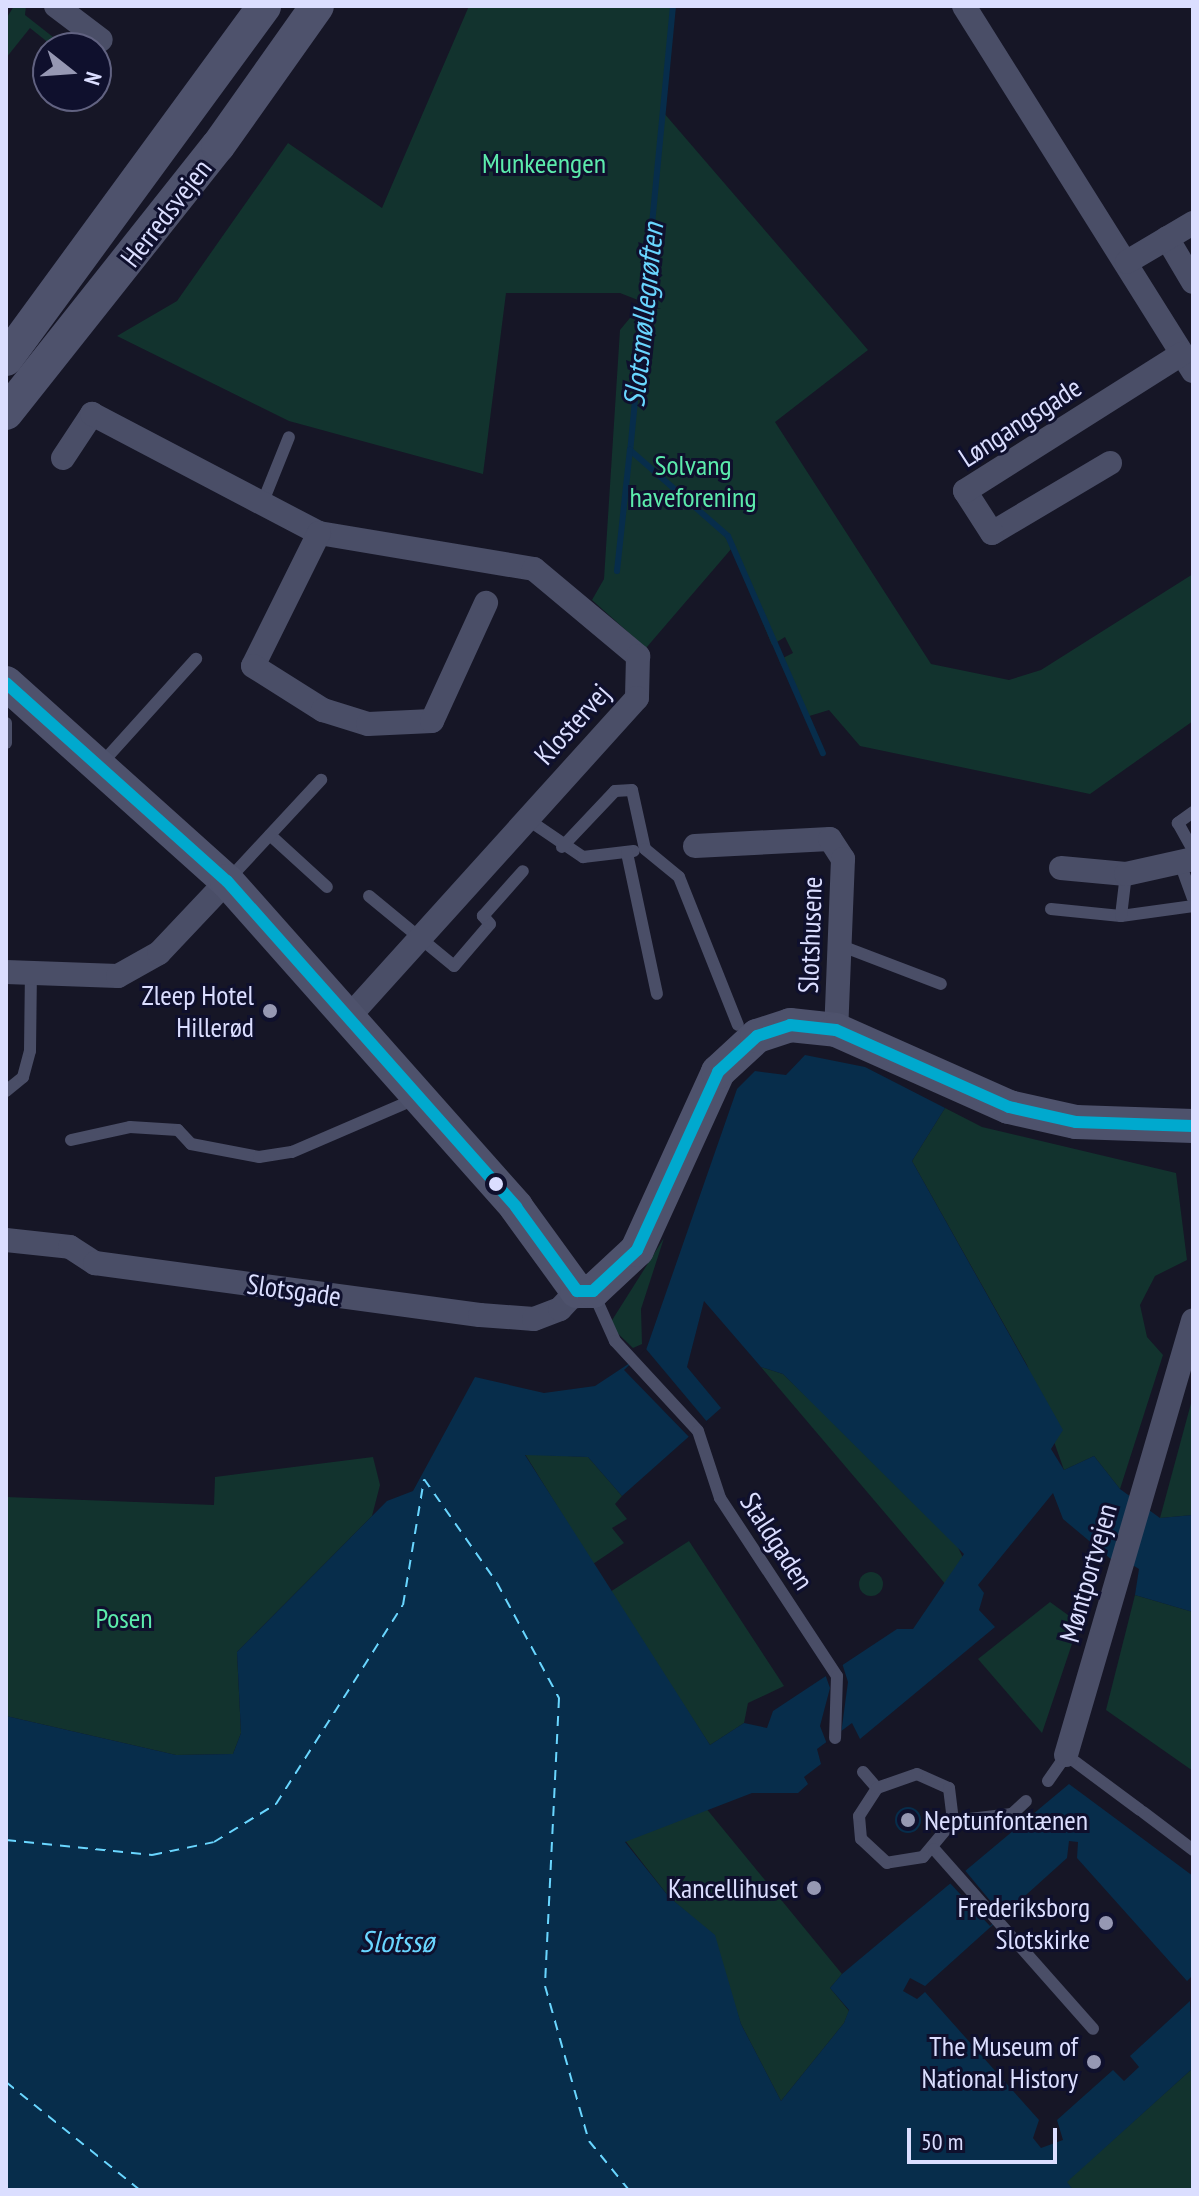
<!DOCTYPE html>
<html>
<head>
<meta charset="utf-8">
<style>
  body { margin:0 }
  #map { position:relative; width:1199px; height:2196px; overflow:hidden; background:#161626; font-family:"PT Sans Narrow",sans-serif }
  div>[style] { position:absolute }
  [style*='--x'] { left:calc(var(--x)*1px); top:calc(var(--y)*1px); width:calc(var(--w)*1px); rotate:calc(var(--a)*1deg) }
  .green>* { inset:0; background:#12332e }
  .round { border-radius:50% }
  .water>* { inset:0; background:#072d4b }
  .pier>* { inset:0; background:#161626 }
  .stream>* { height:6px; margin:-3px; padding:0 3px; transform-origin:3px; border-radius:3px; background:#072d4b }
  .ferry>* { height:2px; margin-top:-1px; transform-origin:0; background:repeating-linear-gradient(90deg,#69d6ff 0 10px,transparent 0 18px) }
  .lane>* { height:12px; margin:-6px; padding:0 6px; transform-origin:6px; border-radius:6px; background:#4a4e67 }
  .street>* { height:24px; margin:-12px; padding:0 12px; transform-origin:12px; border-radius:12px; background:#4a4e67 }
  .secondary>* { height:34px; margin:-17px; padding:0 17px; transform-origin:17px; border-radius:17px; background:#4e526c }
  .bus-1>* { height:12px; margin:-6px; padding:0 6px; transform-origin:6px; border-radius:6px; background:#00a9ce }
  .dots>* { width:22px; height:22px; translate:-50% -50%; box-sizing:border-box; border:4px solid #0f102d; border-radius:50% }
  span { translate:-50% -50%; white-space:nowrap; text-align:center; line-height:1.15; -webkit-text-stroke:6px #0f102d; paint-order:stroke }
  .park-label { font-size:28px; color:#5cebac }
  .street-label { font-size:28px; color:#dbdeff }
  .poi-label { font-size:28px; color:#dbdeff }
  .right { translate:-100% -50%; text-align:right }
  .left { translate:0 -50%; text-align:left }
  .water-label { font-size:30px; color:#69d6ff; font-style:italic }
  .frame { position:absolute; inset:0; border:8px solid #dbdeff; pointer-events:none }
  .north { position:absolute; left:32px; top:32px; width:80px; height:80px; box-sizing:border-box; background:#0f102d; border:2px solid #616281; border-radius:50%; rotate:107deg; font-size:22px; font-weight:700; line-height:32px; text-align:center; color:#dbdeff }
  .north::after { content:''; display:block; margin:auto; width:28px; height:36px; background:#9698b3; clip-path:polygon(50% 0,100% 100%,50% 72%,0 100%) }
  .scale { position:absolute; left:907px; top:2128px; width:150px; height:36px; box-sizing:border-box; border:4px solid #dbdeff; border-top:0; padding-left:10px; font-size:24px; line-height:28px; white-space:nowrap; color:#dbdeff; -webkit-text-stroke:6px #0f102d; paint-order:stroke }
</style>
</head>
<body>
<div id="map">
  <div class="green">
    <i style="clip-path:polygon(14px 6px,26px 6px,25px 15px,67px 48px,55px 48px,30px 28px,6px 58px,6px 19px)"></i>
    <i style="clip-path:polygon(469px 6px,673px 6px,663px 112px,868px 350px,775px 422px,931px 664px,1009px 680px,1041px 670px,1193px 574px,1193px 721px,1090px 794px,860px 746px,829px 710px,806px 717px,779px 660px,793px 653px,785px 637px,772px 645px,732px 548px,646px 648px,592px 600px,604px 579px,620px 330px,639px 307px,661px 309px,620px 293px,506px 293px,483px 474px,289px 421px,117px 336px,177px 301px,288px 143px,382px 208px)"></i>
    <i style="clip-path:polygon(945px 1108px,982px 1127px,1176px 1173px,1187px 1260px,1155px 1276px,1140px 1305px,1147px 1337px,1163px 1355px,1120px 1489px,1094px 1456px,1064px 1470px,1027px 1365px,912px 1161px)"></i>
    <i style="clip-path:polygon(664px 1238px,641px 1309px,642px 1344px,633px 1348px,609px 1325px)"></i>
    <i style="clip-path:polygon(761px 1367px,783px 1374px,954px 1539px,964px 1560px,947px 1586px)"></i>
    <i style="clip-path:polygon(1193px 1396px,1193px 1515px,1160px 1518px)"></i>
    <i style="clip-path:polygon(525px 1454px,588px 1457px,622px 1496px,615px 1504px,627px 1519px,612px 1528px,624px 1543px,593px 1564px)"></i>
    <i style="clip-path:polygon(373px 1457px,380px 1485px,372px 1516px,237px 1652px,241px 1733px,233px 1754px,176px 1755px,6px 1716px,6px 1497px,214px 1505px,215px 1477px)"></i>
    <i style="clip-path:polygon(689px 1541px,784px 1686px,748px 1703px,744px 1723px,710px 1745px,610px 1592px)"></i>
    <i class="round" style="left:859px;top:1572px;width:24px;height:24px"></i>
    <i style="clip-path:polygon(1135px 1595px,1193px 1612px,1193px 1771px,1106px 1710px)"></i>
    <i style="clip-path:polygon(1050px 1602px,1079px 1623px,1042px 1733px,978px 1659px)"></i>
    <i style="clip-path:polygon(705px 1807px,842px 1974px,830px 1988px,849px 2011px,844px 2023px,781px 2101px,741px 2024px,711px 1933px,669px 1897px,624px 1839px)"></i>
    <i style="clip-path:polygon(1193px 2068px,1193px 2190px,1073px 2190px,1066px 2182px)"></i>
  </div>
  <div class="water">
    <i style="clip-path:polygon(evenodd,805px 1055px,865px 1067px,945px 1108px,912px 1161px,1063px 1430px,1051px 1449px,1064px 1470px,1094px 1456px,1120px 1489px,1160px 1518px,1193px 1515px,1193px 1612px,1135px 1595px,1139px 1569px,1121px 1558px,1118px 1565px,1063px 1519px,1053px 1493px,978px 1585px,984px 1593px,979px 1610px,995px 1627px,860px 1739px,852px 1723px,817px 1749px,821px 1764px,804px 1777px,808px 1784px,798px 1793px,752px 1793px,625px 1842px,669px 1897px,715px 1935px,741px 2024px,781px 2101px,844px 2023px,849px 2010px,830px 1988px,842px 1974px,1069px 1784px,1193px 1876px,1193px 1975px,1187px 1981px,1077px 1858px,1078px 1842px,1069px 1841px,1067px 1858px,925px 1986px,910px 1978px,903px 1991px,917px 1999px,925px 1992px,1039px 2120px,1033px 2138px,1041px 2148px,1063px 2140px,1057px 2120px,1113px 2070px,1124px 2081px,1139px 2067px,1130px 2056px,1190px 2001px,1193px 2068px,1067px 2182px,1073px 2190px,6px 2190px,6px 1716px,176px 1755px,233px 1754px,241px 1733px,237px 1652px,387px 1501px,413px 1491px,475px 1377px,544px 1393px,595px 1386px,645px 1353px,737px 1089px,755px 1071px,786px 1075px,805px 1055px,704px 1301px,761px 1367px,783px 1374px,964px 1554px,913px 1629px,897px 1629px,773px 1711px,767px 1728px,744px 1723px,710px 1745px,525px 1455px,588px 1457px,622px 1496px,721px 1408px,687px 1367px,704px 1301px)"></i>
    <i class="round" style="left:895px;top:1807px;width:26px;height:26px"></i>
  </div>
  <div class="pier">
    <i style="clip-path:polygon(646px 1349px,708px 1423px,690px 1438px,624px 1370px)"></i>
    <i style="clip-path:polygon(842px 1663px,848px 1682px,841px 1734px,827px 1744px,820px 1726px,830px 1688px,825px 1674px)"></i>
    <i style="clip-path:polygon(963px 1868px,1002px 1915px,990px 1926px,948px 1881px)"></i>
  </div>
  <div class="stream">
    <i style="--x:673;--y:6;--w:446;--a:95.5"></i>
    <i style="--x:630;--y:450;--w:130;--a:41.3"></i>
    <i style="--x:728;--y:536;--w:237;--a:66.4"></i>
    <i style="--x:617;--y:571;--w:122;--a:-83.9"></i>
  </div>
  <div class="ferry">
    <i style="--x:424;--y:1479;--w:127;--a:54.9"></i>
    <i style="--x:497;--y:1583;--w:131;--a:61.7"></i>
    <i style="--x:559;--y:1698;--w:288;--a:92.8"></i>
    <i style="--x:545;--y:1986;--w:161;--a:74.2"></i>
    <i style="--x:589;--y:2141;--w:63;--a:50.8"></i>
    <i style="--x:6;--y:1840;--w:147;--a:5.9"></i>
    <i style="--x:152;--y:1855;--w:63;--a:-11.8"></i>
    <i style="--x:214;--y:1842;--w:73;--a:-31.5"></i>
    <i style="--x:276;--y:1804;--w:236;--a:-57.5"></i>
    <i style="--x:403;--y:1605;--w:127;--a:-80.5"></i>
    <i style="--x:6;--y:2082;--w:172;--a:38.9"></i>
  </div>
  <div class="lane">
    <i style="--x:262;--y:504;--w:72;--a:-68.1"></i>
    <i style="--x:6;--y:723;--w:20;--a:90"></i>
    <i style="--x:101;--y:764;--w:142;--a:-47.9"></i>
    <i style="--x:1193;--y:812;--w:19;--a:144"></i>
    <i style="--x:1178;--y:823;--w:31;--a:61"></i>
    <i style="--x:527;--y:819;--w:68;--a:34.2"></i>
    <i style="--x:583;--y:857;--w:51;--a:-6.7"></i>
    <i style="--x:270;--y:835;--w:77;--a:42.4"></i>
    <i style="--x:562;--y:847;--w:77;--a:-46.6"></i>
    <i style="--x:615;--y:791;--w:17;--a:-3"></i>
    <i style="--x:632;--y:790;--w:60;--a:77.6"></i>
    <i style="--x:645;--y:849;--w:44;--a:39.5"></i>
    <i style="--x:679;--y:877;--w:159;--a:68.3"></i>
    <i style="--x:627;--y:853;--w:144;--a:78"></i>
    <i style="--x:1180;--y:863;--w:37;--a:70"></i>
    <i style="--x:228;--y:880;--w:137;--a:-47.1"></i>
    <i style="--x:369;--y:896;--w:110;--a:39.5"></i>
    <i style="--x:454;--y:966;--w:55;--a:-49.4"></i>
    <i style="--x:490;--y:924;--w:11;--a:-131"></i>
    <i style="--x:483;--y:916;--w:60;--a:-48.4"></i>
    <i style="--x:1051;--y:909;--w:70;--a:5.7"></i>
    <i style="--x:1121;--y:916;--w:73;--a:-7.9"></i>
    <i style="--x:1121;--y:916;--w:42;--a:-83.2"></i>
    <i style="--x:839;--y:945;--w:109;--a:20.9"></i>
    <i style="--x:6;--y:1091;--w:22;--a:-39"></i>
    <i style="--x:23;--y:1077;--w:27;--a:-75"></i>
    <i style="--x:30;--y:1051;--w:77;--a:-89.3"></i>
    <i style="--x:71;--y:1140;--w:60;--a:-12.4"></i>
    <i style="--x:130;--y:1127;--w:48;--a:3.6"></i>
    <i style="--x:178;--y:1130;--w:19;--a:47"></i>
    <i style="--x:191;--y:1144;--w:69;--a:10.8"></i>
    <i style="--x:259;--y:1157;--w:33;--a:-9"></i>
    <i style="--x:292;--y:1152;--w:134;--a:-23.3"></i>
    <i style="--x:593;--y:1292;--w:54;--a:65.8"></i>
    <i style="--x:615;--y:1341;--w:122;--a:47.3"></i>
    <i style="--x:698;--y:1431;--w:71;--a:71.8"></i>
    <i style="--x:720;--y:1498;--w:213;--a:56.7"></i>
    <i style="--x:837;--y:1676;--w:62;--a:91.8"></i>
    <i style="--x:863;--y:1772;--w:21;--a:49"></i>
    <i style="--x:917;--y:1774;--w:35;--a:24"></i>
    <i style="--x:949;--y:1788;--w:33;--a:83"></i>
    <i style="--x:953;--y:1821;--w:47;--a:129.8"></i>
    <i style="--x:923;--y:1857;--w:36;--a:171"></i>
    <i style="--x:887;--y:1863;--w:35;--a:-137"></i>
    <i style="--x:861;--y:1839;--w:23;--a:-95"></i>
    <i style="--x:859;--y:1816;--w:33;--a:-57"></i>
    <i style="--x:877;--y:1788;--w:42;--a:-19.3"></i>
    <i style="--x:1048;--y:1781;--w:32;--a:-55"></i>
    <i style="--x:1066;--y:1755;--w:92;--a:36.6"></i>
    <i style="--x:1143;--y:1812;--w:63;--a:37.2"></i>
    <i style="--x:953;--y:1821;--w:59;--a:-6.8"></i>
    <i style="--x:1012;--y:1814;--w:19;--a:-43"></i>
    <i style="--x:934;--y:1849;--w:240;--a:48.5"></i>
  </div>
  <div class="street">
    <i style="--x:56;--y:6;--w:56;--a:37.1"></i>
    <i style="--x:964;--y:6;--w:431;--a:57.9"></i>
    <i style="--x:1167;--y:238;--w:51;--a:59.4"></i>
    <i style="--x:1127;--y:262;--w:77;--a:-30.6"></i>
    <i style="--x:63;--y:458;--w:53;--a:-56.6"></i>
    <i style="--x:92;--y:414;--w:256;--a:27.7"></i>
    <i style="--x:319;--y:533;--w:218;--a:9.5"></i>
    <i style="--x:534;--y:569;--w:136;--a:39.9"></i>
    <i style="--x:638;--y:656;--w:42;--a:91.4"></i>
    <i style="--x:637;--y:698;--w:427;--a:132.1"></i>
    <i style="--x:1110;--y:463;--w:137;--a:149.3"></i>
    <i style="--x:992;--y:533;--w:50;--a:-122.7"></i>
    <i style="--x:965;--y:491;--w:257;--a:-32.3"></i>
    <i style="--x:319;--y:533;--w:148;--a:116.4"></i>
    <i style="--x:253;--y:666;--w:83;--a:32.2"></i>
    <i style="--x:323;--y:710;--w:47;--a:17.3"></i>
    <i style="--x:368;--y:724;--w:64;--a:-2.7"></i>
    <i style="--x:432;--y:721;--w:130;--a:-65.4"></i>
    <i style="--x:695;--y:846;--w:135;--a:-3"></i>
    <i style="--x:830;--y:839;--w:24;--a:57"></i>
    <i style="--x:843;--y:859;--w:171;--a:92.3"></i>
    <i style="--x:1061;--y:868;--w:65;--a:5.3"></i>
    <i style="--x:1126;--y:874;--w:69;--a:-12.6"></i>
    <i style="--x:6;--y:972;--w:112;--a:2"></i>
    <i style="--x:118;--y:976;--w:47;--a:-29.3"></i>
    <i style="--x:159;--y:953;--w:99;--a:-46.6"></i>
    <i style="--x:6;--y:1240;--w:64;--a:6.2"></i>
    <i style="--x:70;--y:1247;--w:30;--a:33"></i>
    <i style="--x:95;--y:1263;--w:388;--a:7.7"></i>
    <i style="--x:480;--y:1315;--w:54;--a:4.2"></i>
    <i style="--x:534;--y:1319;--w:28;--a:-21"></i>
    <i style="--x:560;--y:1309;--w:25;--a:-47"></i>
    <i style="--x:1066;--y:1755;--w:453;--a:-73.7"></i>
  </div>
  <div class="secondary">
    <i style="--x:6;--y:359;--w:437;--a:-53.8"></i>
    <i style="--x:6;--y:413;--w:341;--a:-51.6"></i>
    <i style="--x:218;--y:146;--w:171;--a:-54.7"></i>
    <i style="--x:6;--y:683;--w:297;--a:41.9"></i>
    <i style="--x:227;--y:881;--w:436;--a:48.4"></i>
    <i style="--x:516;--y:1207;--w:104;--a:54"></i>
    <i style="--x:577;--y:1291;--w:16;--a:0"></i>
    <i style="--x:593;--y:1291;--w:60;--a:-43"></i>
    <i style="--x:637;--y:1250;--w:196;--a:-65.5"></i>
    <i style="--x:718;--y:1072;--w:53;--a:-42.7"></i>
    <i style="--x:757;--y:1036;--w:35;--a:-18"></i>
    <i style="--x:790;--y:1025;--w:46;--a:6.2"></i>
    <i style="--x:836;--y:1030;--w:189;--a:24"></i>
    <i style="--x:1009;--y:1107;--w:69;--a:12.6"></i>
    <i style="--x:1076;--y:1122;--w:117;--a:2"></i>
  </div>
  <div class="bus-1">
    <i style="--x:6;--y:683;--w:297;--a:41.9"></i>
    <i style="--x:227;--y:881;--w:436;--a:48.4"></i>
    <i style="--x:516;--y:1207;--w:104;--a:54"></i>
    <i style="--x:577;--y:1291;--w:16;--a:0"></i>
    <i style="--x:593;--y:1291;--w:60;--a:-43"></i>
    <i style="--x:637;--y:1250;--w:196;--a:-65.5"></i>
    <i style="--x:718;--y:1072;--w:53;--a:-42.7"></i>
    <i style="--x:757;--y:1036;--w:35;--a:-18"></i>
    <i style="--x:790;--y:1025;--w:46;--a:6.2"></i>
    <i style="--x:836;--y:1030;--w:189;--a:24"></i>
    <i style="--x:1009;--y:1107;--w:69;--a:12.6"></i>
    <i style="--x:1076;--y:1122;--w:117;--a:2"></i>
  </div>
  <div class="dots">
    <i style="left:270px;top:1011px;background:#9698b3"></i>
    <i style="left:496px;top:1184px;background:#dbdeff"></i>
    <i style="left:908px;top:1820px;background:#9698b3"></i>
    <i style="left:814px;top:1888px;background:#9698b3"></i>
    <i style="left:1106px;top:1923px;background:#9698b3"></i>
    <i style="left:1094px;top:2062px;background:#9698b3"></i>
  </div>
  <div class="park-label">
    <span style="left:544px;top:163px">Munkeengen</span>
    <span style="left:693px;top:481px">Solvang<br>haveforening</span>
    <span style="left:124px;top:1618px">Posen</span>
  </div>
  <div class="street-label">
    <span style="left:166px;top:213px;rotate:-52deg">Herredsvejen</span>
    <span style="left:1020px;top:422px;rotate:-33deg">Løngangsgade</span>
    <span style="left:572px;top:724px;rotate:-48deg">Klostervej</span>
    <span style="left:810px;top:935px;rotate:-88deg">Slotshusene</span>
    <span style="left:294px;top:1290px;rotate:8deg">Slotsgade</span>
    <span style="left:777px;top:1541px;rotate:57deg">Staldgaden</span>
    <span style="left:1088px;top:1573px;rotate:-74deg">Møntportvejen</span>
  </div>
  <div class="poi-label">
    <span class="right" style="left:254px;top:1011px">Zleep Hotel<br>Hillerød</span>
    <span class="left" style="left:924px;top:1820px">Neptunfontænen</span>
    <span class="right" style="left:798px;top:1888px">Kancellihuset</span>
    <span class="right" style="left:1090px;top:1923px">Frederiksborg<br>Slotskirke</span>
    <span class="right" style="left:1078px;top:2062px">The Museum of<br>National History</span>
  </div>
  <div class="water-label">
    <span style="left:643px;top:315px;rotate:-84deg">Slotsmøllegrøften</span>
    <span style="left:397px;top:1941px">Slotssø</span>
  </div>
  <div class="frame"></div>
  <div class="north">N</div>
  <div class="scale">50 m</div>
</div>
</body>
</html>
